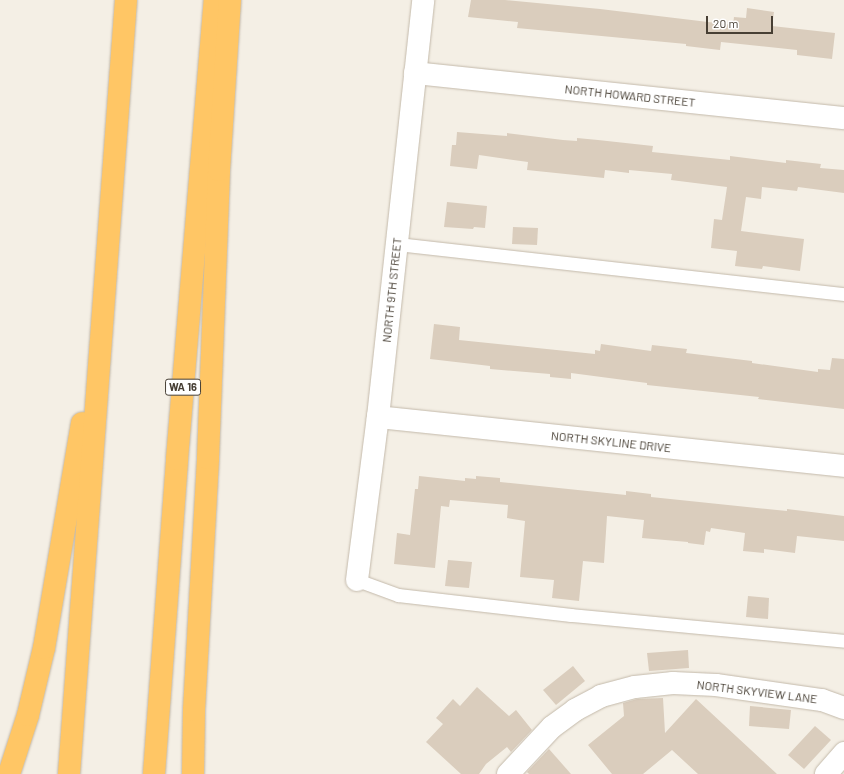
<!DOCTYPE html>
<html>
<head>
<meta charset="utf-8">
<style>
  body { margin:0 }
  #map { position:relative; width:844px; height:774px; overflow:hidden; background:#f4efe5; font-family:Barlow,sans-serif }
  div>[style] { position:absolute }
  [style*='--x'] { left:calc(var(--x)*1px); top:calc(var(--y)*1px); width:calc(var(--w)*1px); rotate:calc(var(--a)*1deg) }
  .building>* { inset:0; background:#dacdbd }
  .roads { filter:drop-shadow(0 0 1px #c3b9aa) drop-shadow(0 0 1px #c3b9aa) }
  .service>* { height:13px; margin:-6.5px; padding:0 6.5px; transform-origin:6.5px; border-radius:6.5px; background:#fff }
  .minor>* { height:22px; margin:-11px; padding:0 11px; transform-origin:11px; border-radius:11px; background:#fff }
  .motorway>* { height:22px; margin:-11px; padding:0 11px; transform-origin:11px; border-radius:11px; background:#ffc665 }
  span { translate:-50% -50%; white-space:nowrap; text-align:center; line-height:1.15; -webkit-text-stroke:3px #fff; paint-order:stroke }
  .shield-label span { padding:1px 3px; background:#fff; border:1px solid; border-radius:3px; -webkit-text-stroke-width:0 }
  .shield-label { font-size:11px; color:#473f34; font-weight:700 }
  .street-label { font-size:12px; color:#473f34 }
  .scale { position:absolute; left:706px; top:16px; width:67px; height:18px; box-sizing:border-box; border:2px solid #473f34; border-top:0; padding-left:5px; font-size:12px; line-height:14px; white-space:nowrap; color:#473f34; -webkit-text-stroke:3px #fff; paint-order:stroke }
</style>
</head>
<body>
<div id="map">
  <div class="building">
    <i style="clip-path:polygon(471px 0,505px 0,600px 9px,733px 25px,734px 17px,746px 18px,747px 8px,774px 12px,772px 26px,835px 33px,832px 59px,797px 55px,797px 50px,721px 42px,720px 50px,686px 46px,686px 44px,517px 28px,518px 22px,468px 17px)"></i>
    <i style="clip-path:polygon(457px 132px,507px 136px,507px 133px,563px 140px,577px 141px,577px 138px,598px 140px,653px 146px,652px 152px,730px 160px,730px 156px,786px 163px,786px 160px,821px 164px,820px 168px,844px 170px,844px 193px,798px 187px,797px 191px,762px 187px,761px 199px,746px 197px,741px 231px,804px 239px,800px 271px,763px 266px,762px 269px,735px 266px,737px 251px,711px 248px,714px 219px,722px 220px,727px 187px,671px 180px,672px 174px,629px 170px,629px 173px,605px 170px,604px 178px,527px 170px,528px 162px,479px 155px,477px 169px,450px 166px,452px 145px,456px 145px)"></i>
    <i style="clip-path:polygon(447px 202px,487px 206px,485px 228px,474px 227px,473px 229px,444px 227px)"></i>
    <i style="clip-path:polygon(513px 227px,538px 228px,537px 245px,512px 244px)"></i>
    <i style="clip-path:polygon(434px 324px,460px 327px,459px 340px,595px 354px,595px 350px,600px 351px,601px 344px,651px 351px,652px 345px,687px 349px,686px 353px,752px 361px,752px 363px,818px 372px,818px 369px,830px 370px,832px 358px,844px 359px,844px 409px,758px 399px,759px 397px,647px 385px,647px 383px,571px 373px,571px 379px,550px 377px,550px 374px,490px 369px,490px 366px,430px 359px)"></i>
    <i style="clip-path:polygon(419px 476px,465px 481px,465px 478px,476px 479px,476px 476px,500px 478px,500px 482px,626px 495px,626px 491px,651px 494px,651px 497px,787px 511px,787px 509px,844px 516px,844px 541px,797px 536px,795px 553px,764px 549px,764px 553px,743px 551px,745px 533px,711px 528px,710px 532px,706px 531px,704px 545px,688px 543px,688px 542px,642px 538px,644px 520px,607px 516px,604px 563px,583px 561px,579px 601px,552px 598px,554px 580px,520px 577px,525px 521px,507px 518px,508px 505px,450px 500px,449px 507px,441px 506px,435px 568px,394px 564px,397px 533px,410px 535px,415px 489px,418px 489px)"></i>
    <i style="clip-path:polygon(448px 560px,472px 562px,469px 588px,445px 586px)"></i>
    <i style="clip-path:polygon(748px 596px,769px 598px,768px 619px,746px 617px)"></i>
    <i style="clip-path:polygon(688px 650px,689px 668px,649px 671px,647px 653px)"></i>
    <i style="clip-path:polygon(573px 666px,585px 681px,556px 705px,543px 690px)"></i>
    <i style="clip-path:polygon(477px 687px,509px 716px,516px 710px,532px 730px,511px 752px,507px 747px,486px 764px,479px 774px,461px 774px,426px 742px,443px 724px,436px 718px,453px 699px,460px 706px)"></i>
    <i style="clip-path:polygon(663px 698px,665px 733px,696px 699px,777px 774px,698px 774px,672px 750px,643px 774px,612px 774px,588px 745px,624px 716px,623px 703px,637px 699px)"></i>
    <i style="clip-path:polygon(750px 706px,791px 710px,789px 729px,749px 726px)"></i>
    <i style="clip-path:polygon(815px 726px,831px 740px,804px 769px,788px 755px)"></i>
    <i style="clip-path:polygon(549px 749px,571px 774px,529px 774px,527px 772px)"></i>
  </div>
  <div class="roads">
    <div class="service">
      <i style="--x:397;--y:244;--w:450;--a:6.4"></i>
      <i style="--x:357;--y:580;--w:44;--a:20.1"></i>
      <i style="--x:398;--y:595;--w:174;--a:6.6"></i>
      <i style="--x:571;--y:615;--w:274;--a:5.4"></i>
    </div>
    <div class="minor">
      <i style="--x:415;--y:73;--w:431;--a:6"></i>
      <i style="--x:378;--y:417;--w:469;--a:6"></i>
      <i style="--x:357;--y:580;--w:164;--a:-82.7"></i>
      <i style="--x:378;--y:417;--w:419;--a:-83.8"></i>
      <i style="--x:508;--y:774;--w:64;--a:-46.9"></i>
      <i style="--x:552;--y:727;--w:29;--a:-36"></i>
      <i style="--x:575;--y:710;--w:30;--a:-28"></i>
      <i style="--x:601;--y:696;--w:35;--a:-15"></i>
      <i style="--x:635;--y:687;--w:38;--a:-6"></i>
      <i style="--x:673;--y:683;--w:43;--a:2.7"></i>
      <i style="--x:716;--y:685;--w:107;--a:8.1"></i>
      <i style="--x:822;--y:700;--w:23;--a:20"></i>
      <i style="--x:826;--y:774;--w:28;--a:-49"></i>
    </div>
    <div class="motorway">
      <i style="--x:9;--y:774;--w:62;--a:-72.1"></i>
      <i style="--x:28;--y:715;--w:69;--a:-76.6"></i>
      <i style="--x:44;--y:648;--w:228;--a:-80.4"></i>
      <i style="--x:69;--y:774;--w:776;--a:-85.79"></i>
      <i style="--x:154;--y:774;--w:316;--a:-85.8"></i>
      <i style="--x:177;--y:459;--w:461;--a:-85.3"></i>
      <i style="--x:193;--y:774;--w:64;--a:-89.1"></i>
      <i style="--x:194;--y:710;--w:252;--a:-86.8"></i>
      <i style="--x:208;--y:458;--w:288;--a:-87.8"></i>
      <i style="--x:219;--y:170;--w:170;--a:-86.3"></i>
    </div>
  </div>
  <div class="shield-label">
    <span style="left:183px;top:387px">WA 16</span>
  </div>
  <div class="street-label">
    <span style="left:630px;top:96px;rotate:6deg">NORTH HOWARD STREET</span>
    <span style="left:392px;top:290px;rotate:-84deg">NORTH 9TH STREET</span>
    <span style="left:611px;top:442px;rotate:6deg">NORTH SKYLINE DRIVE</span>
    <span style="left:757px;top:692px;rotate:7deg">NORTH SKYVIEW LANE</span>
  </div>
  <div class="scale">20 m</div>
</div>
</body>
</html>
